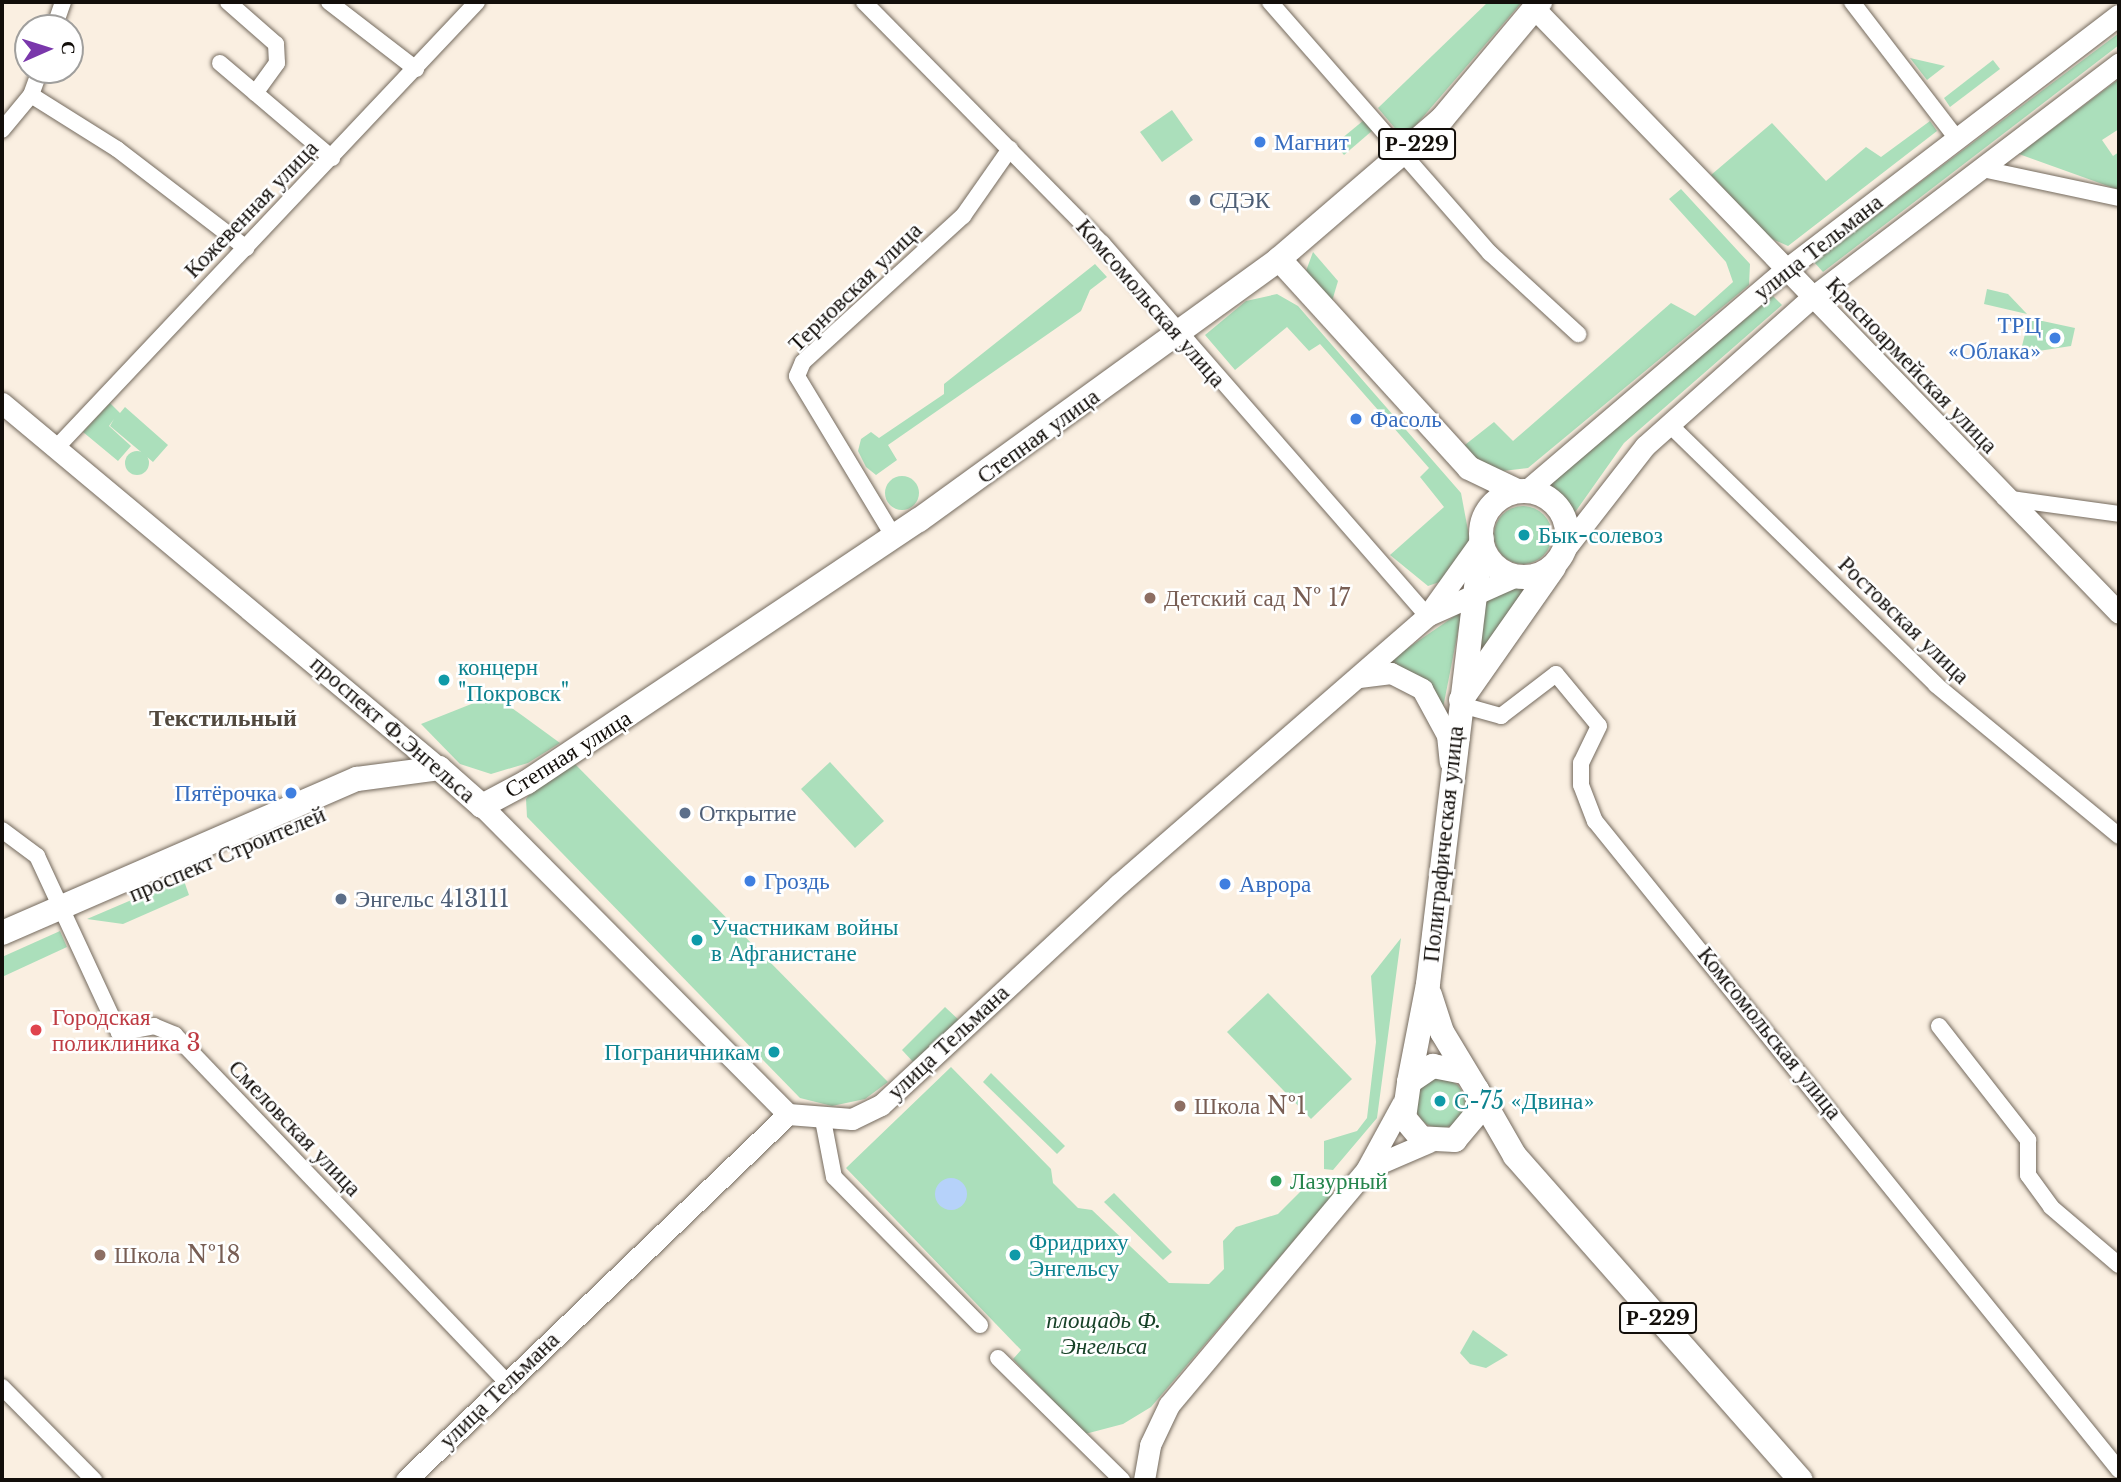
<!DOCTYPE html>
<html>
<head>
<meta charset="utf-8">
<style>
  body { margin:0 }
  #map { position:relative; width:2121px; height:1482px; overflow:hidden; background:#faefe1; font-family:"Libre Baskerville",serif }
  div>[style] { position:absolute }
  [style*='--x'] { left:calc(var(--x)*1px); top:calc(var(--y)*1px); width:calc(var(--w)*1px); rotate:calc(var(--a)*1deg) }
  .green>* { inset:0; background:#abdfbb }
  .round { border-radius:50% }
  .water>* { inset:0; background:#b6d2fa }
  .roads { filter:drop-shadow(0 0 2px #746a5e) drop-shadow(0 0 2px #746a5e) }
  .street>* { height:16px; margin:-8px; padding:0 8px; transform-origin:8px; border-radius:8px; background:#fff }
  .secondary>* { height:21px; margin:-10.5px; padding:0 10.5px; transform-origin:10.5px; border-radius:10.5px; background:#fff }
  .primary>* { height:24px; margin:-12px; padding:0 12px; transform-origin:12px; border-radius:12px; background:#fff }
  .primary>.ring { margin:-12px; padding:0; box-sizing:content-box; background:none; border:24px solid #fff; border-radius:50% }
  .dots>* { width:19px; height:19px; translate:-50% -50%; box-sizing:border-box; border:4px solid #fff; border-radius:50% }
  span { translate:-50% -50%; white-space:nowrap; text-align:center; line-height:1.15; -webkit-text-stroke:5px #fff; paint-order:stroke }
  .shield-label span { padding:2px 5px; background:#fff; border:2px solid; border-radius:5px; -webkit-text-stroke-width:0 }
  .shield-label { font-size:21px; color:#120e0a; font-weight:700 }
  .shop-label { font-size:23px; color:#366cbe }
  .left { translate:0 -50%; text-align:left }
  .right { translate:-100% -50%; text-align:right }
  .service-label { font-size:23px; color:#4e5e75 }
  .street-label { font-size:23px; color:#120e0a }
  .culture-label { font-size:23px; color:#0d838f }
  .education-label { font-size:23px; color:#785e54 }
  .health-label { font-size:23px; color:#be3a42 }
  .leisure-label { font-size:23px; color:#27864d }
  .park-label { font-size:23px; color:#174228; font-style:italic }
  .neighbourhood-label { font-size:24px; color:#51483d; font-weight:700 }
  .frame { position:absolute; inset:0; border:4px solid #120e0a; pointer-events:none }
  .north { position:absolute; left:14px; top:14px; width:70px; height:70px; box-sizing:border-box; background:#fff; border:2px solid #a09f9d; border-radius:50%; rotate:87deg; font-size:19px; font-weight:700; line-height:28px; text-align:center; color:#120e0a }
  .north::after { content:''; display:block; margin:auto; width:24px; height:32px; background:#7a37ab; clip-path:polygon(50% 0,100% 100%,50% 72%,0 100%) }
</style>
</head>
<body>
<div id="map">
  <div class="green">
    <i style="clip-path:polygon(1488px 2px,1522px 2px,1404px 139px,1378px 108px)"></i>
    <i style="clip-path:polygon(2119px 33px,2119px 45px,1823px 272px,1814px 262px)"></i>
    <i style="clip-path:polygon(1910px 58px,1945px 66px,1927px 80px)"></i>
    <i style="clip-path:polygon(1993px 60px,2000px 69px,1950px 107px,1944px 98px)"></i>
    <i style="clip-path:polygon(2119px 79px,2119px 129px,2102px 140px,2113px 156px,2119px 152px,2119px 190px,2019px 154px)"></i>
    <i style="clip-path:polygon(1172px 110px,1193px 140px,1162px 162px,1140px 132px)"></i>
    <i style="clip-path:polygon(1364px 120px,1373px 130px,1344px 155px,1335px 144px)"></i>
    <i style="clip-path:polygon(1930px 121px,1937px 131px,1788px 246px,1770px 238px,1711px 175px,1772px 123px,1826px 181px,1866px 147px,1881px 157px)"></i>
    <i style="clip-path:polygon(1681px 189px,1750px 264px,1749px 285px,1528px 468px,1494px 472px,1461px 448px,1494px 422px,1513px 441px,1671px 303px,1695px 316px,1733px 282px,1726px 262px,1669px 199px)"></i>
    <i style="clip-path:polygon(1313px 252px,1338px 281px,1330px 308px,1306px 271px)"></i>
    <i style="clip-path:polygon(1095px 264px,1107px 277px,1090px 290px,1081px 311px,888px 445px,897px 460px,876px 475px,866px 467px,858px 451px,861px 439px,871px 432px,879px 438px,944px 394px,944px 384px)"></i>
    <i style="clip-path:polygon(1987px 289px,2008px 294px,2027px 314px,1984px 304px)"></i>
    <i style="clip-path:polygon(1277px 294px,1298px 306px,1461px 493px,1470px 541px,1445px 580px,1428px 586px,1390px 555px,1444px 507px,1420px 477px,1429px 468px,1320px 344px,1309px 351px,1287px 327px,1235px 370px,1205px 335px,1246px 301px)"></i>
    <i style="clip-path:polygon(1773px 296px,1782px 305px,1624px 443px,1571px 518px,1558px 496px,1543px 487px)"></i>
    <i style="clip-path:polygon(2029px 318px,2075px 328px,2071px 346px,2020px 354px)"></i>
    <i style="clip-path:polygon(110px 403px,120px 413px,125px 407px,168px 445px,153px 462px,110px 426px,114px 419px,109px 426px,131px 446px,118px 461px,83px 432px)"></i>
    <i class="round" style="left:125px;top:451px;width:24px;height:24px"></i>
    <i class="round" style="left:885px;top:476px;width:34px;height:34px"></i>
    <i class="round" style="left:1494px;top:506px;width:58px;height:58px"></i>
    <i style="clip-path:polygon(1528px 583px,1470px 670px,1480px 602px)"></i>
    <i style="clip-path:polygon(1462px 611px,1443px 708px,1386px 663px)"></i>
    <i style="clip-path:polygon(494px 695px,523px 716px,560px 743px,528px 763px,491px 774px,460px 764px,421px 724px)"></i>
    <i style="clip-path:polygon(830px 762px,884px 821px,855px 848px,801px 789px)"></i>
    <i style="clip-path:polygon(574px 763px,888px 1082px,865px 1099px,832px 1106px,800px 1098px,527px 817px,526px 799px,535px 787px)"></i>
    <i style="clip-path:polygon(183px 878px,189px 895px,123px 924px,87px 919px)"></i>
    <i style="clip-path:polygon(60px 931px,67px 947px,2px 977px,2px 957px)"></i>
    <i style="clip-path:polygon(1401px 938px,1377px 1118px,1333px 1170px,1324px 1169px,1324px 1141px,1357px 1131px,1367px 1118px,1376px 1042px,1371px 976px)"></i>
    <i style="clip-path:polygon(1268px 993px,1352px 1079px,1311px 1119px,1227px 1032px)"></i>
    <i style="clip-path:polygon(945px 1007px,960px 1021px,915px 1064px,902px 1050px)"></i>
    <i style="clip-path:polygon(951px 1067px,1051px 1169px,1053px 1183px,1078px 1208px,1092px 1210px,1169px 1283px,1209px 1284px,1224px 1269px,1223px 1241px,1236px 1227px,1278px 1214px,1315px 1177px,1333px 1195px,1151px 1407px,1123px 1424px,1085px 1434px,1013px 1359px,1021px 1350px,846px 1168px)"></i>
    <i style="clip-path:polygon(991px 1073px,1065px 1146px,1057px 1154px,983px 1082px)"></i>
    <i class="round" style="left:1415px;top:1078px;width:50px;height:50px"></i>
    <i style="clip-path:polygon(1114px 1193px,1172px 1252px,1163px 1260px,1104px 1202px)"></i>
    <i style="clip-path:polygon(1473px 1330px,1508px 1355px,1486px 1368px,1470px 1364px,1460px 1353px)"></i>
  </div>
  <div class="water">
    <i class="round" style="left:935px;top:1178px;width:32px;height:32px"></i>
  </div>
  <div class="roads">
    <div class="street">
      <i style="--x:228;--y:2;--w:64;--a:41.2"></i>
      <i style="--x:276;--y:44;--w:19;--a:87"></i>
      <i style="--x:277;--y:63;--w:37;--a:126"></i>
      <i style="--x:329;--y:2;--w:110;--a:37.6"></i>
      <i style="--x:864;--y:2;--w:339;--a:45.4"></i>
      <i style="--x:1102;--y:243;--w:495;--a:48.9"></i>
      <i style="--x:1270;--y:2;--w:334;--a:48.8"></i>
      <i style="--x:1490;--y:253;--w:120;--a:42.6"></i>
      <i style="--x:1852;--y:2;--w:174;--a:52.5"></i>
      <i style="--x:54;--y:28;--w:28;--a:-71"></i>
      <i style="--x:220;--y:63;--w:147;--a:40.3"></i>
      <i style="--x:31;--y:95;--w:102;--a:32.1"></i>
      <i style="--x:117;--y:149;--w:163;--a:37.5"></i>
      <i style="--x:2;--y:130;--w:45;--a:-50.4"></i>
      <i style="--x:31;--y:95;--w:27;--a:-70"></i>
      <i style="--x:1983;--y:169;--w:139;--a:12"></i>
      <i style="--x:1669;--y:424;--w:373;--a:44.3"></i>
      <i style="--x:1936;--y:685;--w:237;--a:39.5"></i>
      <i style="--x:57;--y:447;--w:612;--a:-46.66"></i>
      <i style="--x:2004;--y:498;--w:116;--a:7.9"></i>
      <i style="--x:894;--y:537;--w:188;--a:-121.1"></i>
      <i style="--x:797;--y:376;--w:15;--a:-67"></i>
      <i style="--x:803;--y:362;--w:217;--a:-42.4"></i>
      <i style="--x:963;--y:216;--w:82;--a:-55"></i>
      <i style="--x:1458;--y:704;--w:45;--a:15.6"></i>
      <i style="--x:1501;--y:716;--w:69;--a:-37.4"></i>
      <i style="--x:1556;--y:674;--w:67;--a:50.4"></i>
      <i style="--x:1599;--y:726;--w:41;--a:115.9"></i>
      <i style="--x:1581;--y:763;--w:22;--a:90"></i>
      <i style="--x:1581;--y:785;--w:39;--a:69"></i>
      <i style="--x:1595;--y:821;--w:834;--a:51.08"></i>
      <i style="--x:2;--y:830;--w:44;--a:36.6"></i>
      <i style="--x:37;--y:856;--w:195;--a:65.1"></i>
      <i style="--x:119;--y:1033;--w:36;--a:-11"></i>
      <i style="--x:154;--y:1026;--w:23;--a:23"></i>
      <i style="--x:175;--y:1035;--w:481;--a:46.3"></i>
      <i style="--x:1939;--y:1026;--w:145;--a:52"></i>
      <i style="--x:2028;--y:1140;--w:35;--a:90"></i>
      <i style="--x:2028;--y:1175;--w:39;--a:54"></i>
      <i style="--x:2051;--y:1207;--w:89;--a:40.5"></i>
      <i style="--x:823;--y:1120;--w:58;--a:79.1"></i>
      <i style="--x:834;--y:1177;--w:208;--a:45.4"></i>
      <i style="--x:998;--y:1358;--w:174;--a:44.5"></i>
      <i style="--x:2;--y:1387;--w:131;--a:45.3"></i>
    </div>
    <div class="secondary">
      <i style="--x:1535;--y:9;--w:840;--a:45.96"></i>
      <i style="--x:2;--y:403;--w:569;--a:39.87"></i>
      <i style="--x:1526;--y:491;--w:340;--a:-40.5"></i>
      <i style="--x:1785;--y:270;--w:420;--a:-37.4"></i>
      <i style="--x:1564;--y:550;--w:132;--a:-52.1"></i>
      <i style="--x:1645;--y:446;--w:222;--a:-41.7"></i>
      <i style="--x:1811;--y:298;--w:387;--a:-37.3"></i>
      <i style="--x:1429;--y:615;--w:95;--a:-24.1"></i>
      <i style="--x:1359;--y:677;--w:32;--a:-7"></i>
      <i style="--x:1391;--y:673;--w:35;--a:27"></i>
      <i style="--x:1422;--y:689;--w:52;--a:61.5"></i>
      <i style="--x:1447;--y:735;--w:27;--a:84"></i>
      <i style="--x:482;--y:806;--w:434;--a:45.2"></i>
      <i style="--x:1371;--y:1167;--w:63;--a:-23.3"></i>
      <i style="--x:406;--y:1480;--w:529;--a:-43.77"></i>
      <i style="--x:788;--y:1114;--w:64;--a:4.5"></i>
      <i style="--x:852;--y:1119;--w:32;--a:-26"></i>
      <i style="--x:881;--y:1105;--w:325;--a:-42.9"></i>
      <i style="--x:1119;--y:884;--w:408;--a:-41"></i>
      <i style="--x:1427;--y:616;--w:91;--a:-54.4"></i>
      <i style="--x:1144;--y:1480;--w:36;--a:-80"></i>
      <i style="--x:1150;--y:1445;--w:44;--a:-64.6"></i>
      <i style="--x:1169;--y:1405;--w:307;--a:-50"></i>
      <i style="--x:1366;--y:1170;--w:75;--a:-61.4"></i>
    </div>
    <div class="primary">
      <i style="--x:1279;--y:259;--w:282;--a:47.7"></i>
      <i style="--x:1469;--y:468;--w:53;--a:25.6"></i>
      <i class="ring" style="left:1481px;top:491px;width:62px;height:62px"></i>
      <i style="--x:1461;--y:700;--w:162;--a:-55"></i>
      <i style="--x:2;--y:933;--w:387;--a:-23.5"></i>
      <i style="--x:357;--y:779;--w:83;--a:-7.6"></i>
      <i style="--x:439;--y:768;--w:57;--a:41.5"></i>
      <i style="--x:482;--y:806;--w:51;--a:-28.1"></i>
      <i style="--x:527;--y:782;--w:471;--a:-33.8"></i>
      <i style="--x:919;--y:520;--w:445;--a:-35.9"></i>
      <i style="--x:1279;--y:259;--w:215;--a:-40.7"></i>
      <i style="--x:1442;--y:119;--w:153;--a:-50.1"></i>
      <i style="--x:1430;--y:995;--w:39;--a:72"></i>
      <i style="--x:1442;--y:1032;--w:68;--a:58.9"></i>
      <i style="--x:1477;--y:1090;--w:21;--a:85"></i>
      <i style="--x:1479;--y:1111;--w:38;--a:130"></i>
      <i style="--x:1455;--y:1140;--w:34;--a:-177"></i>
      <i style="--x:1421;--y:1138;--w:26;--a:-130"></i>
      <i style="--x:1404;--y:1118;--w:36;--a:-82"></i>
      <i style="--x:1409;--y:1082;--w:29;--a:-34"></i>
      <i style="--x:1433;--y:1066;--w:31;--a:11"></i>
      <i style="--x:1409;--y:1082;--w:100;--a:-79"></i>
      <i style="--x:1428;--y:984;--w:448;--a:-83.1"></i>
      <i style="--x:1477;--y:1090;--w:76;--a:60.1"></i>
      <i style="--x:1515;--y:1156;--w:432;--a:48.6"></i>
    </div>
  </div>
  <div class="dots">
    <i style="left:1260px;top:142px;background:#3f7fe0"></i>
    <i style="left:1195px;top:200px;background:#5c6f8a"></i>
    <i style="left:2055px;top:338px;background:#3f7fe0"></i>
    <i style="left:1356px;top:419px;background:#3f7fe0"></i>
    <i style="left:1524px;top:535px;background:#0f9aa8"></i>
    <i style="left:1150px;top:598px;background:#8d6e63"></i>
    <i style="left:444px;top:680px;background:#0f9aa8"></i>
    <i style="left:291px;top:793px;background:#3f7fe0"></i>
    <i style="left:685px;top:813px;background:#5c6f8a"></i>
    <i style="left:750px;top:881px;background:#3f7fe0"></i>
    <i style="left:1225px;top:884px;background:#3f7fe0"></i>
    <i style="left:341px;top:899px;background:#5c6f8a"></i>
    <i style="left:697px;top:940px;background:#0f9aa8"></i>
    <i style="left:36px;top:1030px;background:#e0444e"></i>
    <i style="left:774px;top:1052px;background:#0f9aa8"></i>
    <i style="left:1440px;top:1101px;background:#0f9aa8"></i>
    <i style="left:1180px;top:1106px;background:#8d6e63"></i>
    <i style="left:1276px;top:1181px;background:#2e9e5b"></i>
    <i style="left:100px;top:1255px;background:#8d6e63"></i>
    <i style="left:1015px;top:1255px;background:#0f9aa8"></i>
  </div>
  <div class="shield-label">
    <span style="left:1417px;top:144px">Р-229</span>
    <span style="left:1658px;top:1318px">Р-229</span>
  </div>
  <div class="shop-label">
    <span class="left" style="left:1274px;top:142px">Магнит</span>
    <span class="right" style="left:2041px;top:338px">ТРЦ<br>«Облака»</span>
    <span class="left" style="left:1370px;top:419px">Фасоль</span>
    <span class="right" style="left:277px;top:793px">Пятёрочка</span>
    <span class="left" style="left:764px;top:881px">Гроздь</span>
    <span class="left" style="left:1239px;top:884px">Аврора</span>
  </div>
  <div class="service-label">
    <span class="left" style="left:1209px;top:200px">СДЭК</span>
    <span class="left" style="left:699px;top:813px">Открытие</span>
    <span class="left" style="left:355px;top:899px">Энгельс 413111</span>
  </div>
  <div class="street-label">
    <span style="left:251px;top:209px;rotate:-46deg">Кожевенная улица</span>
    <span style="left:1818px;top:247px;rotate:-38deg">улица Тельмана</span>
    <span style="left:855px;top:287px;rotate:-44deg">Терновская улица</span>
    <span style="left:1151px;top:303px;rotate:49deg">Комсомольская улица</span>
    <span style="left:1912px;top:365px;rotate:46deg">Красноармейская улица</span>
    <span style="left:1038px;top:436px;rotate:-36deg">Степная улица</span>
    <span style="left:1904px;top:620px;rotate:44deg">Ростовская улица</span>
    <span style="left:393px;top:729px;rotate:41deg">проспект Ф.Энгельса</span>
    <span style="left:568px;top:754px;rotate:-32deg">Степная улица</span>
    <span style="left:1443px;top:844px;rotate:-84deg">Полиграфическая улица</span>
    <span style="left:227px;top:854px;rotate:-23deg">проспект Строителей</span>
    <span style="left:1770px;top:1033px;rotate:51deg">Комсомольская улица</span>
    <span style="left:948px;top:1042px;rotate:-43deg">улица Тельмана</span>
    <span style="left:295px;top:1128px;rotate:46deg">Смеловская улица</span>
    <span style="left:499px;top:1390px;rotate:-44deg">улица Тельмана</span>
  </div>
  <div class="culture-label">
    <span class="left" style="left:1538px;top:535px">Бык-солевоз</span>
    <span class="left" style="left:458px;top:680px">концерн<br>"Покровск"</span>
    <span class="left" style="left:711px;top:940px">Участникам войны<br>в Афганистане</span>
    <span class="right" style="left:760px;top:1052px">Пограничникам</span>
    <span class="left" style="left:1454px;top:1101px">С-75 «Двина»</span>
    <span class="left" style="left:1029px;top:1255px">Фридриху<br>Энгельсу</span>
  </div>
  <div class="education-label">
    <span class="left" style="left:1164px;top:598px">Детский сад № 17</span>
    <span class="left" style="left:1194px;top:1106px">Школа №1</span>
    <span class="left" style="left:114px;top:1255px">Школа №18</span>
  </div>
  <div class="health-label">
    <span class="left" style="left:52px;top:1030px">Городская<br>поликлиника 3</span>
  </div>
  <div class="leisure-label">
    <span class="left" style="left:1290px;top:1181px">Лазурный</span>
  </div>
  <div class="park-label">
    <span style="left:1104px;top:1333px">площадь Ф.<br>Энгельса</span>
  </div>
  <div class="neighbourhood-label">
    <span style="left:223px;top:718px">Текстильный</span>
  </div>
  <div class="frame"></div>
  <div class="north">С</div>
</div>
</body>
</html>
